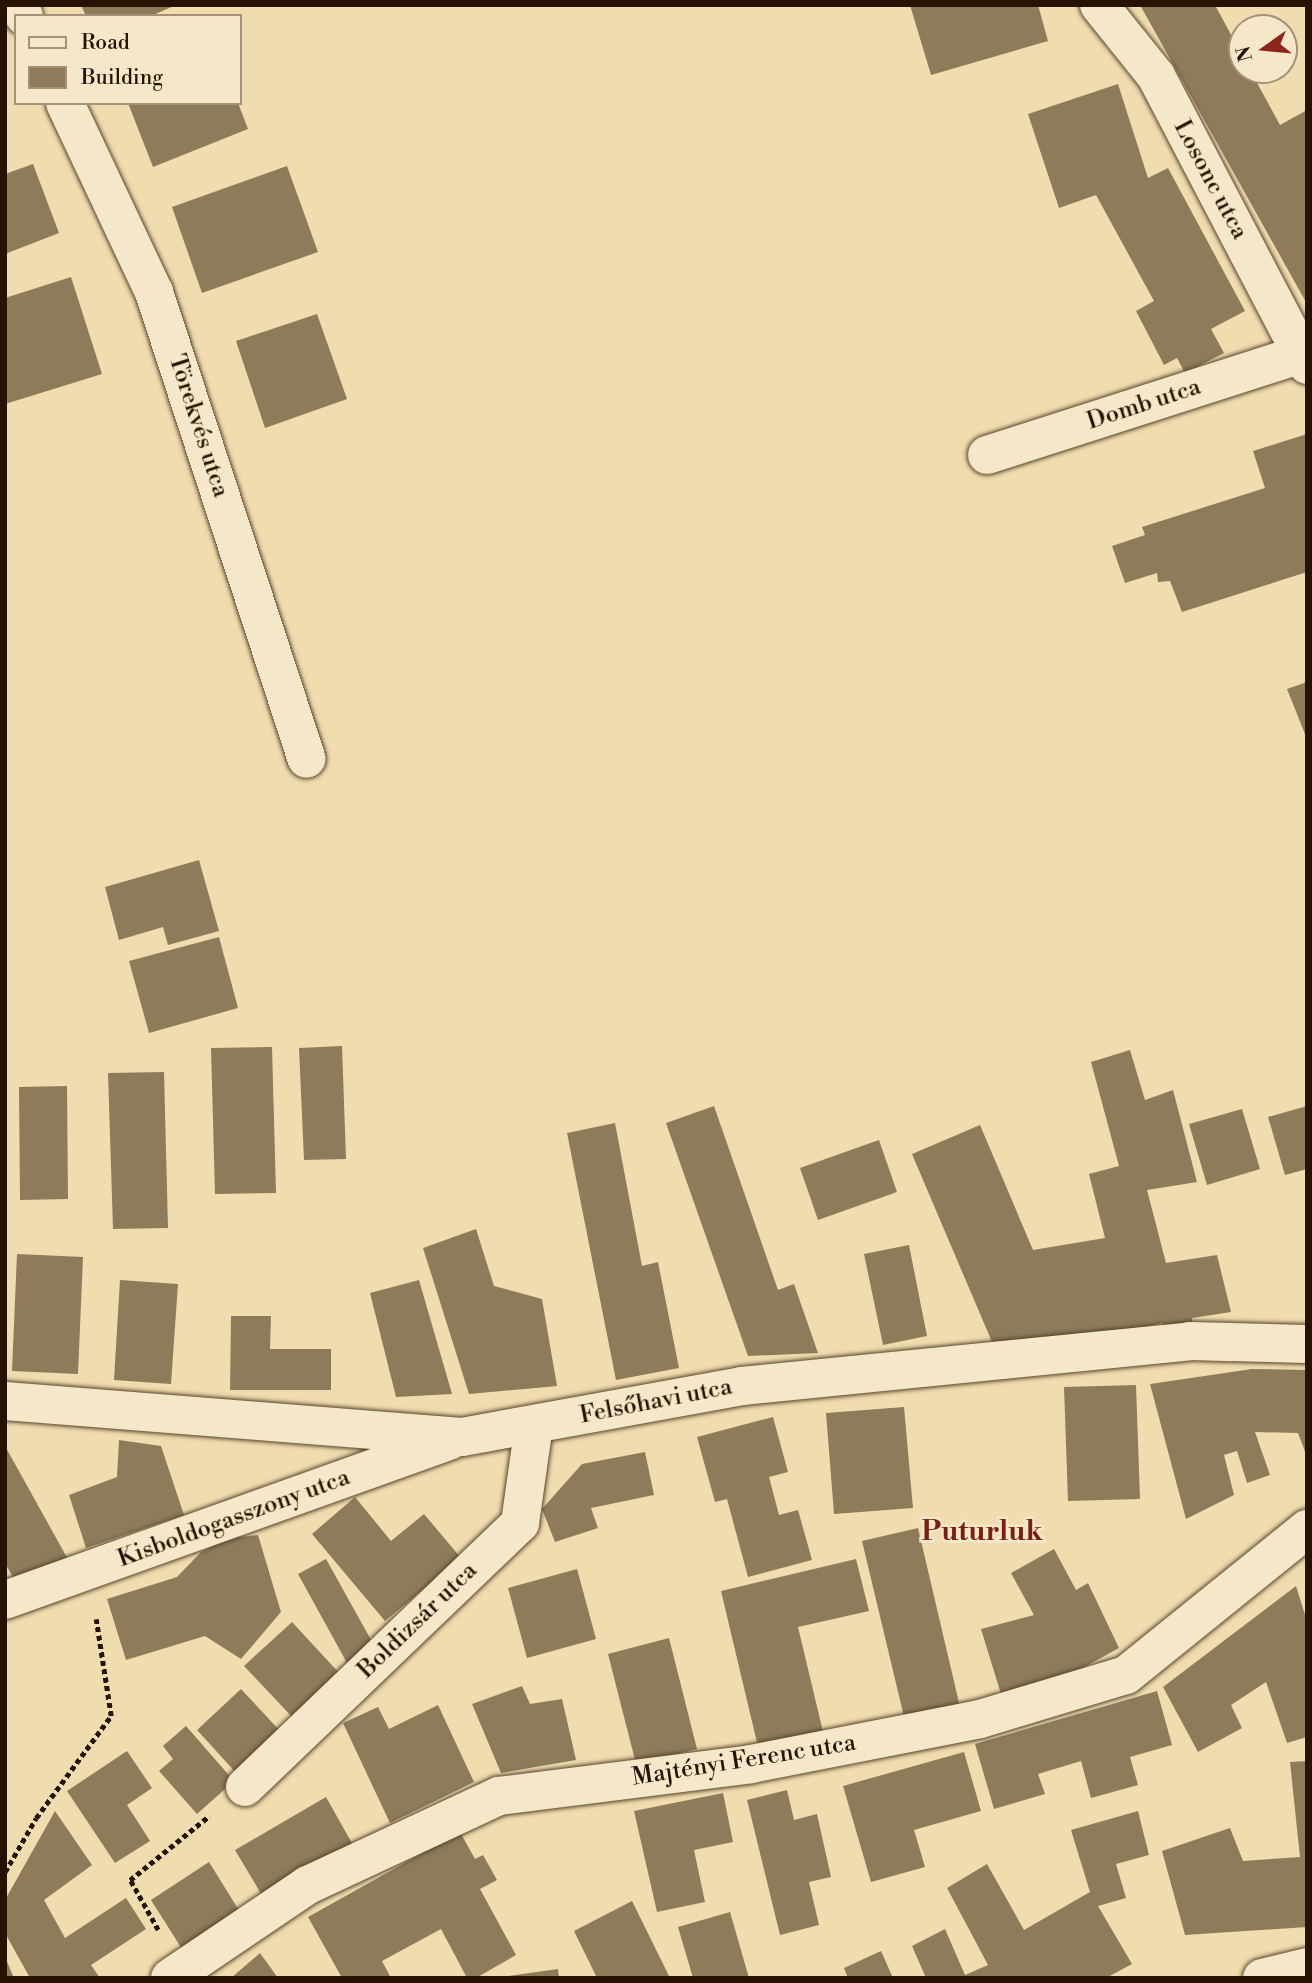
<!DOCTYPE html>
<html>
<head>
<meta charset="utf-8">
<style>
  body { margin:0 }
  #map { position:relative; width:1312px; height:1983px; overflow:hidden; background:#f0dcae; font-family:"Libre Bodoni",serif }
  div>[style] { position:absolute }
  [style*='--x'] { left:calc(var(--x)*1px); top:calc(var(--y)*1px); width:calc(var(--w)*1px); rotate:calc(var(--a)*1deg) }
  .building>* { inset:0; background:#8f7b5a }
  .path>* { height:4.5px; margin-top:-2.25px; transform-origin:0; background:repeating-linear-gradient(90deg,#261200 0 5px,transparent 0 8.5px) }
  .roads { filter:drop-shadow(0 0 2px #58442c) drop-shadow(0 0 2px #58442c) }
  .street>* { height:38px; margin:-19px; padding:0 19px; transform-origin:19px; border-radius:19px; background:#f5e8ca }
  span { translate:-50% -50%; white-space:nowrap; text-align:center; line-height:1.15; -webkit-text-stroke:5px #f5e8ca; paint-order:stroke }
  .street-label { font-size:24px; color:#261200 }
  .quarter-label { font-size:28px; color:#7a1f14; font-weight:700 }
  .frame { position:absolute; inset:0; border:7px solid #261200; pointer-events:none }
  .legend { position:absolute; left:14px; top:14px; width:228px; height:91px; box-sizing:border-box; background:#f5e8ca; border:2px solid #a29279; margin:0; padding:9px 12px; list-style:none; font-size:21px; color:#261200 }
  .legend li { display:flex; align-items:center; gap:14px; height:35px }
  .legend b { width:35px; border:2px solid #a29279 }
  .north { position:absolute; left:1228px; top:14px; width:70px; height:70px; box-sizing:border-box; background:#f5e8ca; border:2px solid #a29279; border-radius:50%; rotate:255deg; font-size:19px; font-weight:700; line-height:28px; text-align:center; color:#261200 }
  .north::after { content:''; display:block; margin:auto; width:24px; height:32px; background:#8f2418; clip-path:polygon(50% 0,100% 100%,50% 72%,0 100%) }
</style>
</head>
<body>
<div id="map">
  <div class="building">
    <i style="clip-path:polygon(81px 5px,176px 5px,151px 16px,86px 16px)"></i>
    <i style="clip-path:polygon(910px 5px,1038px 5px,1048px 41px,931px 75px)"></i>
    <i style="clip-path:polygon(1140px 5px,1215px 5px,1242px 55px,1242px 70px,1250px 70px,1280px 125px,1307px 110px,1307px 304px)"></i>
    <i style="clip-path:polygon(1118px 84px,1148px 178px,1168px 168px,1245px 311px,1211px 329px,1224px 353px,1185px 373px,1177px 358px,1164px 365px,1136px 311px,1154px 301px,1096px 195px,1059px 208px,1028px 114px)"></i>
    <i style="clip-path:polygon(128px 103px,238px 103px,248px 129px,153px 167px)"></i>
    <i style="clip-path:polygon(33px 164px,59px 233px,5px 254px,5px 174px)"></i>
    <i style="clip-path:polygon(287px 166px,318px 252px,202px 293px,172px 207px)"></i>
    <i style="clip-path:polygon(71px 277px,102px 374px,5px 404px,5px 298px)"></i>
    <i style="clip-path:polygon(317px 314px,347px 399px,265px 428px,236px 341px)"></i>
    <i style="clip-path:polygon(1307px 434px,1307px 572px,1182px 612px,1170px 581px,1158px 582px,1157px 573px,1125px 583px,1112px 546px,1145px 535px,1142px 527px,1265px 488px,1253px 451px)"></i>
    <i style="clip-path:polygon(1307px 682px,1307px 739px,1287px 689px)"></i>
    <i style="clip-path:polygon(199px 860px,219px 931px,168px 945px,163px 927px,119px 940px,105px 887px)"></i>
    <i style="clip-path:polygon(219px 937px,238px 1008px,149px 1033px,129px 961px)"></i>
    <i style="clip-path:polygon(342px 1046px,346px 1159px,304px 1160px,299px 1048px)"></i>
    <i style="clip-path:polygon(272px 1047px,276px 1193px,215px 1194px,211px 1048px)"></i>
    <i style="clip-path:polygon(1130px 1050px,1145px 1100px,1173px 1090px,1197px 1182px,1147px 1190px,1166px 1263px,1217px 1255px,1231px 1312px,1192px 1318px,1193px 1326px,1163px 1330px,1163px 1323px,1130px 1330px,992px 1342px,912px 1154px,980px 1125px,1033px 1250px,1105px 1238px,1089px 1174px,1119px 1166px,1091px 1062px)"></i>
    <i style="clip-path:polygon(164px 1072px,168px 1228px,113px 1229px,108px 1073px)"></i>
    <i style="clip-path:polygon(67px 1086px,68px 1199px,20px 1200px,19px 1087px)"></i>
    <i style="clip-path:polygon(714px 1106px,778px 1290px,794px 1284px,818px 1353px,748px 1356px,666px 1123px)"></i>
    <i style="clip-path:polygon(1307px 1106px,1307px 1169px,1285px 1175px,1268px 1117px)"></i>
    <i style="clip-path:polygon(1242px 1109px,1260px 1169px,1207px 1185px,1189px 1124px)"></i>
    <i style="clip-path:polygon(615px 1123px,642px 1266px,658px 1262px,679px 1368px,616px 1380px,567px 1133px)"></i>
    <i style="clip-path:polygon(879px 1140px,897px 1192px,818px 1220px,800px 1168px)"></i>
    <i style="clip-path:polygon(476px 1229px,494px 1286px,542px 1299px,557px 1386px,469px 1394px,423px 1248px)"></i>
    <i style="clip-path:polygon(909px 1245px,927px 1336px,883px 1345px,864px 1254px)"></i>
    <i style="clip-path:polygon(17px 1254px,83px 1257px,78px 1374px,12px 1371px)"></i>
    <i style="clip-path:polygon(120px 1280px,178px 1284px,171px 1384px,114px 1380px)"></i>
    <i style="clip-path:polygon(419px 1280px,452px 1394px,396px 1397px,370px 1293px)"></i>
    <i style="clip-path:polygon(231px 1316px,271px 1316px,270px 1349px,331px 1349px,331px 1390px,230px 1390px)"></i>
    <i style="clip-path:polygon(1252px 1369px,1307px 1370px,1307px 1457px,1298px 1433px,1255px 1432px,1270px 1475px,1247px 1483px,1237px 1451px,1224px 1455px,1234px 1495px,1186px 1519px,1150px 1384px)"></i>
    <i style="clip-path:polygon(1136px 1385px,1140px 1499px,1068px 1501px,1064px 1387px)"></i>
    <i style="clip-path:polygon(904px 1407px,913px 1508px,834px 1514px,826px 1413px)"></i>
    <i style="clip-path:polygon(773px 1417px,788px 1472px,769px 1477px,779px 1515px,798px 1510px,812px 1560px,748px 1577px,727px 1499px,715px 1502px,697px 1437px)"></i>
    <i style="clip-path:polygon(119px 1440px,161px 1446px,184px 1515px,86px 1548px,69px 1495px,117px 1477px)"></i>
    <i style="clip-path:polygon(5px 1446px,70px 1563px,18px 1586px,5px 1563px)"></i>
    <i style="clip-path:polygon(645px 1452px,654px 1495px,591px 1508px,598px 1528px,555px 1542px,542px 1509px,582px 1464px)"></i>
    <i style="clip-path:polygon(355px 1497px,391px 1541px,424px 1514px,461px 1558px,385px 1621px,312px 1534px)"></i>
    <i style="clip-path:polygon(918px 1528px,960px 1707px,905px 1721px,862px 1541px)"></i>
    <i style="clip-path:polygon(258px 1535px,281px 1612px,241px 1659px,205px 1636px,126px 1660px,107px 1599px,177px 1577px,201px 1552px,230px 1538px)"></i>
    <i style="clip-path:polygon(1054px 1549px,1076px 1590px,1088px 1583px,1119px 1648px,1066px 1677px,1001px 1694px,981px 1629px,1034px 1615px,1011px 1573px)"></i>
    <i style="clip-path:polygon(326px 1559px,375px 1647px,347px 1663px,298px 1574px)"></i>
    <i style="clip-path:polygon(856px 1559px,869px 1611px,798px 1627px,824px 1736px,759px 1751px,721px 1591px)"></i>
    <i style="clip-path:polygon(577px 1569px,596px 1639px,527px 1658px,508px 1588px)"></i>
    <i style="clip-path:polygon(1296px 1586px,1307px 1621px,1307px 1737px,1287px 1743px,1266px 1682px,1231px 1705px,1242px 1728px,1198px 1752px,1163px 1687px)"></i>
    <i style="clip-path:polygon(292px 1622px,341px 1675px,294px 1719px,244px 1666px)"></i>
    <i style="clip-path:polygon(669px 1638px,697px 1749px,636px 1764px,608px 1654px)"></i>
    <i style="clip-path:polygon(522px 1686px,530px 1704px,562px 1699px,576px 1760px,501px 1773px,472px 1704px)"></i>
    <i style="clip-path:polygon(241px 1689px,283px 1734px,238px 1775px,197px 1730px)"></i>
    <i style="clip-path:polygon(1157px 1691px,1172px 1745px,1130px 1757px,1138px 1785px,1091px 1798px,1081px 1761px,1038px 1774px,1045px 1794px,994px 1809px,975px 1744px)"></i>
    <i style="clip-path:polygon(438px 1705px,474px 1782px,390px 1823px,343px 1723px,378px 1707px,389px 1729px)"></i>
    <i style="clip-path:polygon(186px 1726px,234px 1781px,197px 1814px,159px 1771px,173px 1759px,163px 1746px)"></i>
    <i style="clip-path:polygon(127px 1751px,152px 1788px,127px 1805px,150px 1841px,115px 1863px,67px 1791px)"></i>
    <i style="clip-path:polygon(964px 1752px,981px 1811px,914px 1830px,925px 1867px,871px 1882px,843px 1786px)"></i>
    <i style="clip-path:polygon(1307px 1761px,1307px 1927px,1185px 1935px,1162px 1851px,1230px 1828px,1243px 1861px,1300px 1857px,1290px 1762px)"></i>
    <i style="clip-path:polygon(787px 1790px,794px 1820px,817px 1814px,831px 1877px,809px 1882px,819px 1925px,780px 1935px,747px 1800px)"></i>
    <i style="clip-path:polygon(723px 1793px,733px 1842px,694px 1850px,705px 1902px,657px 1912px,634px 1811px)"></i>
    <i style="clip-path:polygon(326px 1797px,353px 1845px,263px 1897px,235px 1850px)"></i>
    <i style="clip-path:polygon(55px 1811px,92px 1865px,44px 1900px,65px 1938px,126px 1898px,146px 1929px,91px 1965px,100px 1978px,30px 1978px,5px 1933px,5px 1900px)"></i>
    <i style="clip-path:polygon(1138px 1811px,1149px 1855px,1116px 1864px,1126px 1898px,1098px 1906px,1132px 1964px,1106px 1978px,926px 1978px,912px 1946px,945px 1929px,965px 1975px,988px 1965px,947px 1888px,987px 1864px,1024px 1930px,1090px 1892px,1071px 1830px)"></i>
    <i style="clip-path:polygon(460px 1832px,475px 1859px,483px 1855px,497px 1880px,480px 1889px,516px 1955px,476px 1978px,467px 1978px,441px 1929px,382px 1961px,391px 1978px,342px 1978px,308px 1917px)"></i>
    <i style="clip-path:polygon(209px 1862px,240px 1912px,182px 1949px,151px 1900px)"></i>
    <i style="clip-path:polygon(632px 1901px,670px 1978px,597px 1978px,574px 1931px)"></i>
    <i style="clip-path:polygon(730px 1912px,749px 1978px,693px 1978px,678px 1927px)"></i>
    <i style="clip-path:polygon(881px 1951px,893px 1978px,848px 1978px,844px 1968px)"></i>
    <i style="clip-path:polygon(260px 1953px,278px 1978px,231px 1978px)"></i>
    <i style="clip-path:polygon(5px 1957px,14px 1978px,5px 1978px)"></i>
    <i style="clip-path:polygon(558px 1969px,559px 1978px,508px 1978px,508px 1976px)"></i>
  </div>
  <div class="path">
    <i style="--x:5;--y:1872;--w:62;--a:-60.1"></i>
    <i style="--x:36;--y:1818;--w:127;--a:-53.7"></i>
    <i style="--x:111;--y:1716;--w:98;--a:-98.8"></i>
    <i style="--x:158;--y:1930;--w:57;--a:-119.2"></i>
    <i style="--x:130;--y:1880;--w:102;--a:-39"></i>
  </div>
  <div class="roads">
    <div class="street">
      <i style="--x:19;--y:5;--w:12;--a:66"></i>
      <i style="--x:1099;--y:5;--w:91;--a:51.2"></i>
      <i style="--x:1156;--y:76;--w:326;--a:62.4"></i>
      <i style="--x:65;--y:103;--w:209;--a:64.8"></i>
      <i style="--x:154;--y:292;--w:491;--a:71.9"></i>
      <i style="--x:987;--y:455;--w:330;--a:-17.8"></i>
      <i style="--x:5;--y:1401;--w:458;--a:4.5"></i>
      <i style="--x:462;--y:1437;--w:285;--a:-10.3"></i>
      <i style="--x:742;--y:1386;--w:450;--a:-5.7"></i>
      <i style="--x:1190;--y:1341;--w:117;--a:1.5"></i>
      <i style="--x:5;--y:1600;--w:473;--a:-19.7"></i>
      <i style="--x:245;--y:1787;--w:381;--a:-43.8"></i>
      <i style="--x:520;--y:1523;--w:99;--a:-81.9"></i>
      <i style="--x:170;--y:1978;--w:166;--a:-34"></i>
      <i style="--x:308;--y:1885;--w:211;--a:-25"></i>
      <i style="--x:499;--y:1796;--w:254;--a:-7.2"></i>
      <i style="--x:751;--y:1764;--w:233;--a:-11.1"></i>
      <i style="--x:980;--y:1719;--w:152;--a:-16.8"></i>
      <i style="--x:1126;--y:1675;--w:233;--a:-38.9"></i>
      <i style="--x:1262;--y:1978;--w:46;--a:-13.7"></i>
    </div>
  </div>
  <div class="street-label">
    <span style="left:1210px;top:180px;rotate:62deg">Losonc utca</span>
    <span style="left:1144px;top:405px;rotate:-18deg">Domb utca</span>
    <span style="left:198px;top:426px;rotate:72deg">Törekvés utca</span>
    <span style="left:656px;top:1402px;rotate:-11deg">Felsőhavi utca</span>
    <span style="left:234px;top:1519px;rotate:-20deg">Kisboldogasszony utca</span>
    <span style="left:418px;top:1621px;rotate:-44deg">Boldizsár utca</span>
    <span style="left:744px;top:1761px;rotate:-9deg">Majtényi Ferenc utca</span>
  </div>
  <div class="quarter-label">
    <span style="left:982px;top:1532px">Puturluk</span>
  </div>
  <div class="frame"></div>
  <ul class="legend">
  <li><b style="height:9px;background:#f5e8ca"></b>Road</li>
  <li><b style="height:19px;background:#8f7b5a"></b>Building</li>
  </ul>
  <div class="north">N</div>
</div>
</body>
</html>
